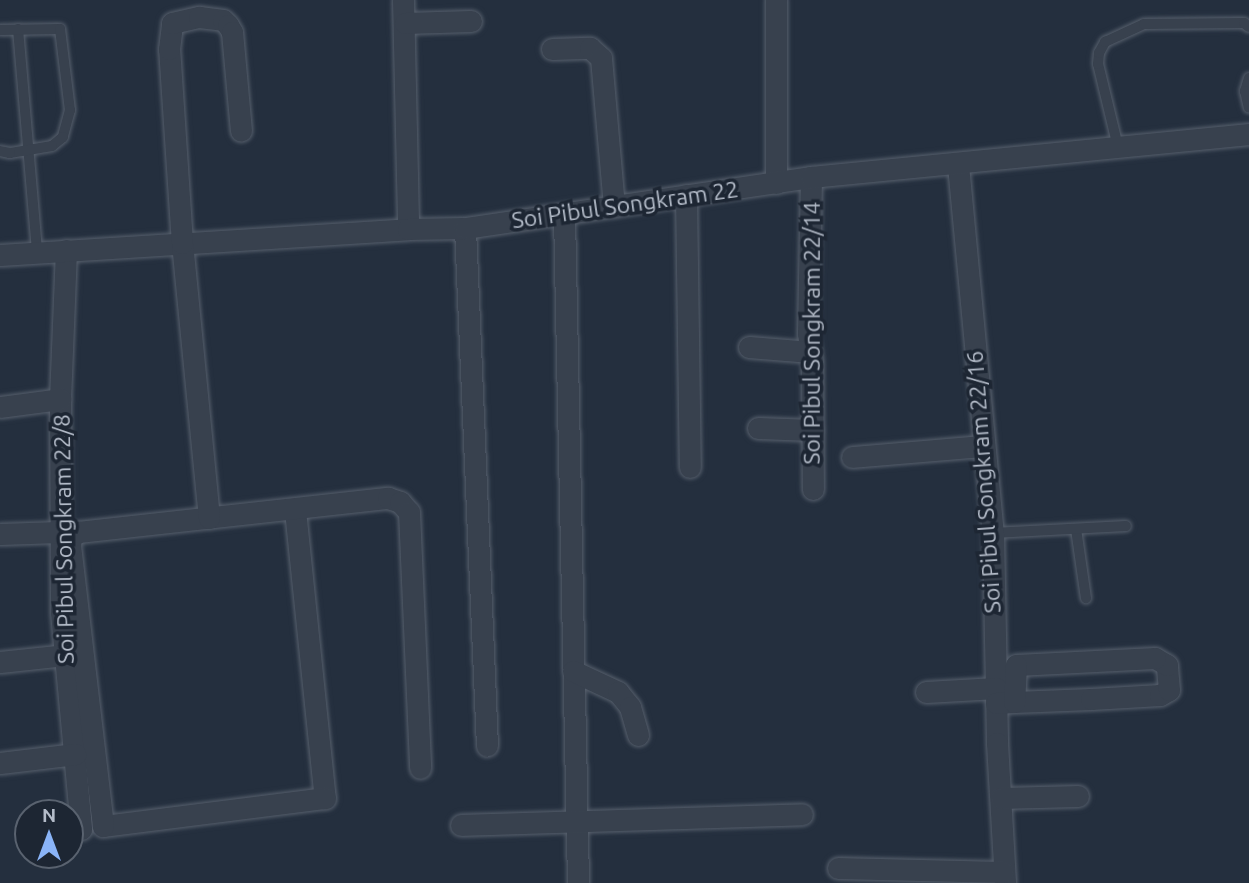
<!DOCTYPE html>
<html>
<head>
<meta charset="utf-8">
<style>
  body { margin:0 }
  #map { position:relative; width:1249px; height:883px; overflow:hidden; background:#242f3e; font-family:Ubuntu,sans-serif }
  div>[style] { position:absolute }
  [style*='--x'] { left:calc(var(--x)*1px); top:calc(var(--y)*1px); width:calc(var(--w)*1px); rotate:calc(var(--a)*1deg) }
  .roads { filter:drop-shadow(0 0 2px #565f6c) drop-shadow(0 0 2px #565f6c) }
  .lane>* { height:10px; margin:-5px; padding:0 5px; transform-origin:5px; border-radius:5px; background:#38414e }
  .street>* { height:21px; margin:-10.5px; padding:0 10.5px; transform-origin:10.5px; border-radius:10.5px; background:#38414e }
  span { translate:-50% -50%; white-space:nowrap; text-align:center; line-height:1.15; -webkit-text-stroke:7px #1d2633; paint-order:stroke }
  .street-label { font-size:23px; color:#b4bcc9 }
  .north { position:absolute; left:14px; top:799px; width:70px; height:70px; box-sizing:border-box; background:#1d2633; border:2px solid #59626f; border-radius:50%; rotate:0deg; font-size:19px; font-weight:700; line-height:28px; text-align:center; color:#b4bcc9 }
  .north::after { content:''; display:block; margin:auto; width:24px; height:32px; background:#8ab4f8; clip-path:polygon(50% 0,100% 100%,50% 72%,0 100%) }
</style>
</head>
<body>
<div id="map">
  <div class="roads">
    <div class="lane">
      <i style="--x:18;--y:29;--w:224;--a:85.1"></i>
      <i style="--x:0;--y:30;--w:60;--a:-1"></i>
      <i style="--x:60;--y:29;--w:82;--a:83"></i>
      <i style="--x:70;--y:110;--w:28;--a:105"></i>
      <i style="--x:63;--y:137;--w:14;--a:141"></i>
      <i style="--x:52;--y:146;--w:43;--a:170.5"></i>
      <i style="--x:10;--y:153;--w:10;--a:-169"></i>
      <i style="--x:1249;--y:78;--w:14;--a:107"></i>
      <i style="--x:1245;--y:91;--w:17;--a:77"></i>
      <i style="--x:1118;--y:147;--w:85;--a:-103.5"></i>
      <i style="--x:1098;--y:64;--w:11;--a:-85"></i>
      <i style="--x:1099;--y:53;--w:13;--a:-61"></i>
      <i style="--x:1105;--y:42;--w:43;--a:-24.8"></i>
      <i style="--x:1144;--y:24;--w:100;--a:-0.6"></i>
      <i style="--x:1244;--y:23;--w:6;--a:39"></i>
      <i style="--x:1076;--y:529;--w:70;--a:81.8"></i>
      <i style="--x:993;--y:533;--w:133;--a:-3"></i>
    </div>
    <div class="street">
      <i style="--x:403;--y:0;--w:229;--a:88.7"></i>
      <i style="--x:405;--y:23;--w:66;--a:-1.7"></i>
      <i style="--x:552;--y:49;--w:38;--a:-2"></i>
      <i style="--x:590;--y:48;--w:15;--a:42"></i>
      <i style="--x:601;--y:58;--w:149;--a:85"></i>
      <i style="--x:958;--y:165;--w:370;--a:84.6"></i>
      <i style="--x:993;--y:533;--w:210;--a:88.9"></i>
      <i style="--x:997;--y:743;--w:140;--a:86.7"></i>
      <i style="--x:811;--y:177;--w:156;--a:91.1"></i>
      <i style="--x:808;--y:333;--w:28;--a:82"></i>
      <i style="--x:812;--y:361;--w:128;--a:89.6"></i>
      <i style="--x:776;--y:183;--w:183;--a:-90"></i>
      <i style="--x:686;--y:195;--w:272;--a:89.2"></i>
      <i style="--x:564;--y:214;--w:669;--a:88.8"></i>
      <i style="--x:465;--y:228;--w:518;--a:87.57"></i>
      <i style="--x:66;--y:250;--w:149;--a:92.3"></i>
      <i style="--x:60;--y:399;--w:213;--a:89.7"></i>
      <i style="--x:61;--y:612;--w:218;--a:84.7"></i>
      <i style="--x:0;--y:255;--w:409;--a:-3.6"></i>
      <i style="--x:408;--y:229;--w:57;--a:-1"></i>
      <i style="--x:465;--y:228;--w:350;--a:-8.4"></i>
      <i style="--x:811;--y:177;--w:440;--a:-5.6"></i>
      <i style="--x:749;--y:347;--w:62;--a:4.6"></i>
      <i style="--x:0;--y:407;--w:61;--a:-7.6"></i>
      <i style="--x:758;--y:428;--w:55;--a:2.1"></i>
      <i style="--x:852;--y:457;--w:132;--a:-4.8"></i>
      <i style="--x:295;--y:510;--w:290;--a:84.1"></i>
      <i style="--x:325;--y:798;--w:224;--a:172.8"></i>
      <i style="--x:103;--y:826;--w:282;--a:-96.7"></i>
      <i style="--x:70;--y:546;--w:9;--a:-84"></i>
      <i style="--x:71;--y:537;--w:9;--a:-36"></i>
      <i style="--x:78;--y:532;--w:312;--a:-6.3"></i>
      <i style="--x:388;--y:498;--w:13;--a:18"></i>
      <i style="--x:400;--y:502;--w:13;--a:48"></i>
      <i style="--x:409;--y:512;--w:256;--a:87.5"></i>
      <i style="--x:209;--y:518;--w:276;--a:-95.6"></i>
      <i style="--x:182;--y:243;--w:194;--a:-93.8"></i>
      <i style="--x:169;--y:49;--w:26;--a:-83"></i>
      <i style="--x:172;--y:23;--w:28;--a:-13"></i>
      <i style="--x:199;--y:17;--w:24;--a:7"></i>
      <i style="--x:223;--y:20;--w:7;--a:45"></i>
      <i style="--x:228;--y:25;--w:8;--a:60"></i>
      <i style="--x:232;--y:32;--w:99;--a:84.8"></i>
      <i style="--x:0;--y:534;--w:59;--a:-1.9"></i>
      <i style="--x:0;--y:662;--w:65;--a:-6.1"></i>
      <i style="--x:573;--y:671;--w:50;--a:25"></i>
      <i style="--x:618;--y:692;--w:19;--a:51"></i>
      <i style="--x:630;--y:707;--w:29;--a:74"></i>
      <i style="--x:926;--y:692;--w:70;--a:-3.3"></i>
      <i style="--x:996;--y:703;--w:18;--a:-3"></i>
      <i style="--x:1014;--y:702;--w:77;--a:-2.2"></i>
      <i style="--x:1091;--y:699;--w:69;--a:-3.3"></i>
      <i style="--x:1160;--y:695;--w:10;--a:-29"></i>
      <i style="--x:1169;--y:690;--w:25;--a:-95"></i>
      <i style="--x:1167;--y:665;--w:14;--a:-150"></i>
      <i style="--x:1155;--y:658;--w:139;--a:177.1"></i>
      <i style="--x:1016;--y:665;--w:37;--a:93"></i>
      <i style="--x:0;--y:763;--w:76;--a:-6.8"></i>
      <i style="--x:1001;--y:798;--w:77;--a:-1.5"></i>
      <i style="--x:461;--y:825;--w:341;--a:-1.8"></i>
      <i style="--x:838;--y:868;--w:165;--a:1.4"></i>
    </div>
  </div>
  <div class="street-label">
    <span style="left:625px;top:205px;rotate:-8deg">Soi Pibul Songkram 22</span>
    <span style="left:812px;top:333px;rotate:-90deg">Soi Pibul Songkram 22/14</span>
    <span style="left:984px;top:482px;rotate:-94deg">Soi Pibul Songkram 22/16</span>
    <span style="left:64px;top:539px;rotate:-91deg">Soi Pibul Songkram 22/8</span>
  </div>
  <div class="north">N</div>
</div>
</body>
</html>
